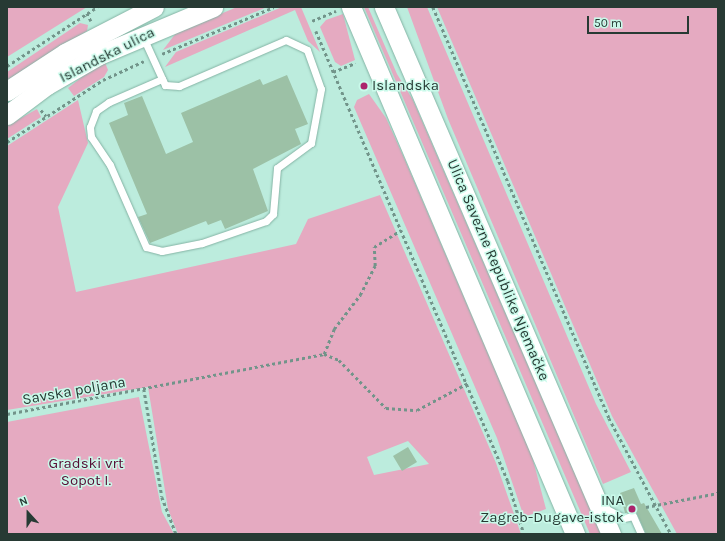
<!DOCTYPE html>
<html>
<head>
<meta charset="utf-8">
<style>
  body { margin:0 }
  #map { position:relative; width:725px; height:541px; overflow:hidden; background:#bcecdd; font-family:Karla,sans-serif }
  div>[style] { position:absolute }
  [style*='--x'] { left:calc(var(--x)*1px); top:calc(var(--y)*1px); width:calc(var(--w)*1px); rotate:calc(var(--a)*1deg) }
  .green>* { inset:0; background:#e5aac1 }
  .building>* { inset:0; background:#9cc1a6 }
  .path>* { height:2.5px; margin-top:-1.25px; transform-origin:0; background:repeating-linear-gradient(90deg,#72948a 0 3px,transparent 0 6px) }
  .roads { filter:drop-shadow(0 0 1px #84b3a4) drop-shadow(0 0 1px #84b3a4) }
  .lane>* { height:7px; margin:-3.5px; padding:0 3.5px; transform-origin:3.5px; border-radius:3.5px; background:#fff }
  .secondary>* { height:19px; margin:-9.5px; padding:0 9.5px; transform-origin:9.5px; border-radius:9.5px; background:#fff }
  .dots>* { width:11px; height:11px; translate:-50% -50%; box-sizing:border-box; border:2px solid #c9faea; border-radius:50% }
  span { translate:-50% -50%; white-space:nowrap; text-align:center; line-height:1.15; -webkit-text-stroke:3px #c9faea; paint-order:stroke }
  .street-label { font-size:15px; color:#273a34 }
  .poi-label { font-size:15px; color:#273a34 }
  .left { translate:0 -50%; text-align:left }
  .right { translate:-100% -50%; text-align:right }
  .park-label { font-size:15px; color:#580d35 }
  .frame { position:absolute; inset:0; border:8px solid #273a34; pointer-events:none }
  .north { position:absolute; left:8px; top:493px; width:40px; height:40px; -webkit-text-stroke:3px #c9faea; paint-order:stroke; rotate:339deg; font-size:11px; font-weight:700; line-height:16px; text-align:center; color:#273a34 }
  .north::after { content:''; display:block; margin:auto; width:14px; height:18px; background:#273a34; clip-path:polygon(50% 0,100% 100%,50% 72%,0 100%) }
  .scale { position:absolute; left:587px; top:16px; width:102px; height:18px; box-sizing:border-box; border:2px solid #273a34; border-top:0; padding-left:5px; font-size:12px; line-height:14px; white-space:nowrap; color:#273a34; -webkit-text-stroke:3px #c9faea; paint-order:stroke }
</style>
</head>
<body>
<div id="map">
  <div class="green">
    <i style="clip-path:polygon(7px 7px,87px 7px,7px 57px)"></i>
    <i style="clip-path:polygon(237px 7px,267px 7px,163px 50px,176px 33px)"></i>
    <i style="clip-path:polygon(282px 7px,301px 7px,320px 52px,308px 41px,295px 10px,165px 67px,176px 52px)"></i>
    <i style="clip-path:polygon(364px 7px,368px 7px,397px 74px,413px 100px,601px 534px,590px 534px)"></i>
    <i style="clip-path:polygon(407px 7px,427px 7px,596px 404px,631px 472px,603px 484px,448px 119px)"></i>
    <i style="clip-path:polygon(437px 7px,718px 7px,718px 534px,677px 534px,612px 416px)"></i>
    <i style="clip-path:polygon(343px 14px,355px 60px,341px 66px,335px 62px,320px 27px,326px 20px)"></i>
    <i style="clip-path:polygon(80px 23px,88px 25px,87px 31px,7px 82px,7px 72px)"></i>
    <i style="clip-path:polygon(104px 60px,108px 70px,104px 77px,74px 96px,68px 88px)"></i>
    <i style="clip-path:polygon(369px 94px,386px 118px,405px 160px,532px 456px,546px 509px,524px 517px,497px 438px,354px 107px,357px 100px)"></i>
    <i style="clip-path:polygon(evenodd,78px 100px,88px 143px,58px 207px,76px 292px,296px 244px,308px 219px,380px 195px,496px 463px,521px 534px,178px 534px,168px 509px,148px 387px,7px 410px,7px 146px,78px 100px,408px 441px,429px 464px,374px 475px,367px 457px,408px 441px)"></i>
    <i style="clip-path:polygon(37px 109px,41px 117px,7px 139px,7px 126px)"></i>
    <i style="clip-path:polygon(139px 397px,162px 512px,174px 534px,7px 534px,7px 422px)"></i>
  </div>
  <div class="building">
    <i style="clip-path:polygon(287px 75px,308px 124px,295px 129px,301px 144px,253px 169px,268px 211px,225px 229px,221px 220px,208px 225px,206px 221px,150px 243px,138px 217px,147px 214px,109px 123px,128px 115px,124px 103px,142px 96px,166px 154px,193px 142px,181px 113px,260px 79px,263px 85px)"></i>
    <i style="clip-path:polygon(408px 447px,417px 462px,402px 471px,393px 456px)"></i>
    <i style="clip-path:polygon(634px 488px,641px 504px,644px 503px,662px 534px,646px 534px,636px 512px,625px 513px,620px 493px)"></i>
  </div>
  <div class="path">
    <i style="--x:433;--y:7;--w:447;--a:66.8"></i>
    <i style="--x:609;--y:418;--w:132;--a:61.9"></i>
    <i style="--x:87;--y:13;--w:9;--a:63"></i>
    <i style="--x:312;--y:21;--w:26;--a:-23"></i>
    <i style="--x:316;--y:31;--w:489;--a:66.9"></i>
    <i style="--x:508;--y:481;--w:55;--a:73.2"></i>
    <i style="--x:162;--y:54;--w:121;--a:-22.8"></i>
    <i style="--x:7;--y:66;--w:108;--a:-33.2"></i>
    <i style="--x:333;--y:72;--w:24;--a:-22"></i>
    <i style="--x:41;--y:110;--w:8;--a:50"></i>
    <i style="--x:7;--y:142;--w:114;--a:-32.9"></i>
    <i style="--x:103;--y:80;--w:45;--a:-24.9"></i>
    <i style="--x:324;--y:354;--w:27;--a:-68"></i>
    <i style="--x:334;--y:329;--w:43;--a:-52.6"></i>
    <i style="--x:360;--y:295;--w:33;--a:-63"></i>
    <i style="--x:375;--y:266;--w:19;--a:-93"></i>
    <i style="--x:374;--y:247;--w:32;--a:-32"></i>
    <i style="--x:144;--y:389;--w:109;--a:80.5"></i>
    <i style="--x:162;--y:497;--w:40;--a:69"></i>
    <i style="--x:7;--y:414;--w:323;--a:-10.7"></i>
    <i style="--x:324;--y:354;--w:16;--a:22"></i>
    <i style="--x:339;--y:360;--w:67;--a:45.6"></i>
    <i style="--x:386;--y:408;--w:31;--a:4"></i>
    <i style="--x:417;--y:410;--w:58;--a:-27.9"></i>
    <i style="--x:646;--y:507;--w:73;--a:-11"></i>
  </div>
  <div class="roads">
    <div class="lane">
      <i style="--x:143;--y:37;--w:53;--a:65.4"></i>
      <i style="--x:165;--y:85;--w:14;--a:4"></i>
      <i style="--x:179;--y:86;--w:116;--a:-23.3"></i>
      <i style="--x:286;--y:40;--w:23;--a:25"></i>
      <i style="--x:307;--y:50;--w:41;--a:70.3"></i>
      <i style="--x:321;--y:89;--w:55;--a:100.5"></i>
      <i style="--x:311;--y:143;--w:42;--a:143.7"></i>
      <i style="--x:277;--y:168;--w:46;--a:95"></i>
      <i style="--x:273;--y:214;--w:10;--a:135"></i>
      <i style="--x:266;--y:221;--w:68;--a:161"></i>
      <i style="--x:202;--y:243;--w:41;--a:168.7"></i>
      <i style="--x:162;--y:251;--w:16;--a:-166"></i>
      <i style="--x:146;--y:247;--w:90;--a:-113.7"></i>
      <i style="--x:110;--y:165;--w:34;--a:-124"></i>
      <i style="--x:91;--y:137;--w:10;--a:-96"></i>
      <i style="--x:90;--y:127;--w:17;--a:-69"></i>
      <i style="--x:96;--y:111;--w:16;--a:-35"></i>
      <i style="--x:109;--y:102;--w:58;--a:-23.5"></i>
      <i style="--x:605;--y:508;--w:21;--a:28"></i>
      <i style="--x:624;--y:518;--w:9;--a:-13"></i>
      <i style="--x:633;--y:516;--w:20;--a:66"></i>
    </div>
    <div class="secondary">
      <i style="--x:351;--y:7;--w:573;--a:66.97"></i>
      <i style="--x:384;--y:7;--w:574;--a:66.7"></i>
      <i style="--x:7;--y:91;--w:69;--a:-33.2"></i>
      <i style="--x:65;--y:53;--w:100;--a:-27.3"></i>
      <i style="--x:7;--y:115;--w:50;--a:-36.9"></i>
      <i style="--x:47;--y:85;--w:60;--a:-30"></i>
      <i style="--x:99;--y:55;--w:124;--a:-22.8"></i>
    </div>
  </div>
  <div class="dots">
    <i style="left:364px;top:86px;background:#ac256c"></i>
    <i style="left:632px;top:509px;background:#ac256c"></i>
  </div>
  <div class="street-label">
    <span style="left:107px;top:55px;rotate:-27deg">Islandska ulica</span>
    <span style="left:498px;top:270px;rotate:67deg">Ulica Savezne Republike Njemačke</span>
    <span style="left:74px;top:391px;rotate:-10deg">Savska poljana</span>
  </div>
  <div class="poi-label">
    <span class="left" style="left:372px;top:86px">Islandska</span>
    <span class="right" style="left:624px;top:509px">INA<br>Zagreb-Dugave-istok</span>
  </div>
  <div class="park-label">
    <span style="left:86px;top:472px">Gradski vrt<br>Sopot I.</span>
  </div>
  <div class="frame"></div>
  <div class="north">N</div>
  <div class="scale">50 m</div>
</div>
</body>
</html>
